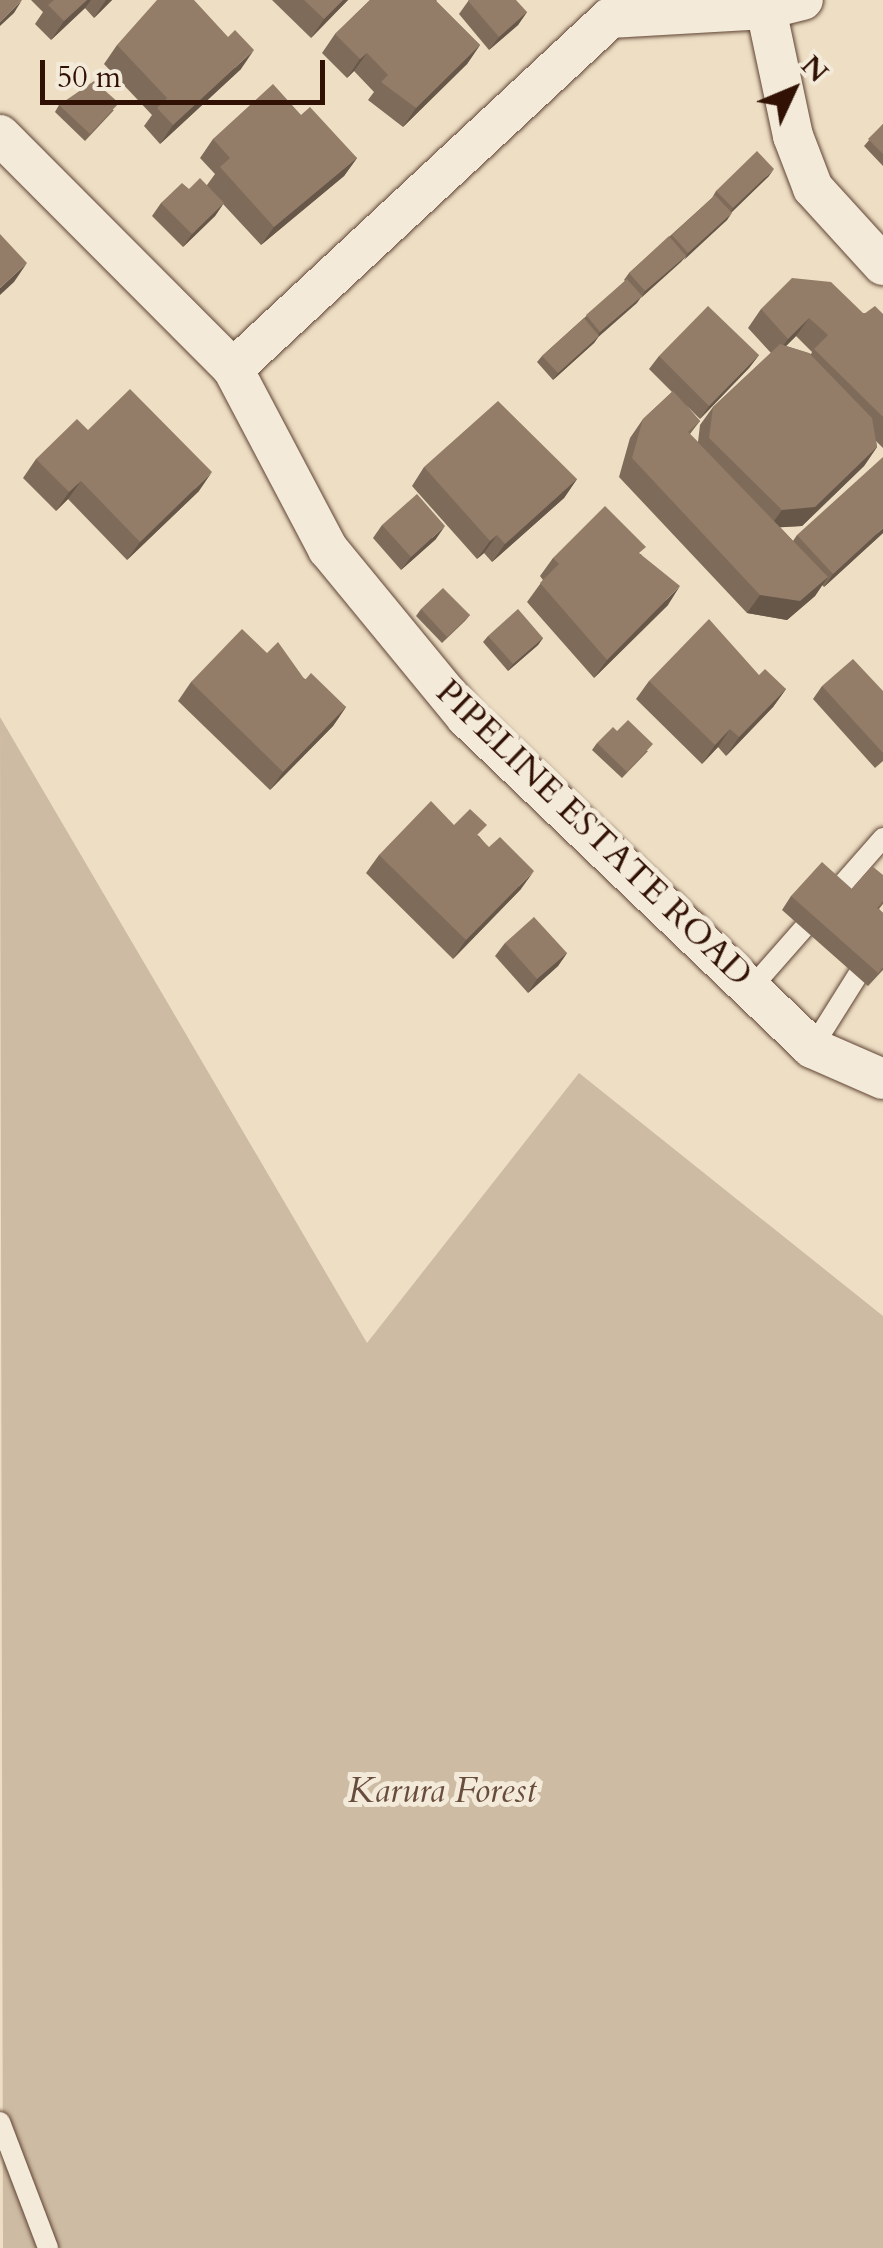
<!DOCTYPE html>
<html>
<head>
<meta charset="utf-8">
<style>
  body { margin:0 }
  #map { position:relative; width:883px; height:2248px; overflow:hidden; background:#eddec4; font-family:Cardo,serif }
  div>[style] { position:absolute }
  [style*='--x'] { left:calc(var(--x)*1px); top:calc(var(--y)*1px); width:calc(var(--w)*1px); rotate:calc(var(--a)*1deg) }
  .green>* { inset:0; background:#cdbba3 }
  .roads { filter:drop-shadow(0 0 2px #604434) drop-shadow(0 0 2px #604434) }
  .service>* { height:20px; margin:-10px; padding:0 10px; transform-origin:10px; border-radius:10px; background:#f3ead9 }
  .minor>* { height:40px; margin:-20px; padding:0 20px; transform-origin:20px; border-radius:20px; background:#f3ead9 }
  .wall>* { inset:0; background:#7e6b59 }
  .shaded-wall>* { inset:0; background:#675749 }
  .building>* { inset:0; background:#937c68 }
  span { translate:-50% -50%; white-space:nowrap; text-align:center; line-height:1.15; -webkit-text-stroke:10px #f3ead9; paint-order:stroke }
  .street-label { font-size:35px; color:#311104 }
  .park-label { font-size:35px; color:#684c3c; font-style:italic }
  .north { position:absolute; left:743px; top:40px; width:100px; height:100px; -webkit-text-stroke:8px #f3ead9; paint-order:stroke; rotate:46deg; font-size:28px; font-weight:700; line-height:40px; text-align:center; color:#311104 }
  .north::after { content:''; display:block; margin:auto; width:35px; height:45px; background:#311104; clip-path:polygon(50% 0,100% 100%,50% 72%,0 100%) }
  .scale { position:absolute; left:40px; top:60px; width:285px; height:45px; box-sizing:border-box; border:5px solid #311104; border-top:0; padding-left:12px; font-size:30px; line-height:35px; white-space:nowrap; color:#311104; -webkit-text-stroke:8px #f3ead9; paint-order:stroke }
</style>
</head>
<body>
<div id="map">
  <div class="green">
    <i style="clip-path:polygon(0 717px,367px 1343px,579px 1073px,883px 1316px,883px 2248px,3px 2248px)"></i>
  </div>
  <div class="roads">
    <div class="service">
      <i style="--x:753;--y:986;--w:197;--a:-48.7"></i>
      <i style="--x:812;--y:1048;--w:133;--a:-57.9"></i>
      <i style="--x:0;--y:2122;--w:135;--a:69.1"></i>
    </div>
    <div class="minor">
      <i style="--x:766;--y:9;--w:130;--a:78"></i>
      <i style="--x:793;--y:136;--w:56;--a:69"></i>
      <i style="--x:813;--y:188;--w:104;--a:47.7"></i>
      <i style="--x:0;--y:135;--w:330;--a:45.1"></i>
      <i style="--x:233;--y:369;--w:204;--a:62.2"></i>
      <i style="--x:328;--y:549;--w:217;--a:50.6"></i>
      <i style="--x:466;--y:717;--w:479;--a:43.7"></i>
      <i style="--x:812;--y:1048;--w:77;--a:23.6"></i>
      <i style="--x:233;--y:369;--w:515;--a:-42.95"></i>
      <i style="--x:610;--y:18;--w:156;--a:-3.3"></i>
      <i style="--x:766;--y:9;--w:38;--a:-14"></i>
    </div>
  </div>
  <div class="wall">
    <i style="clip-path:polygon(31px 0,112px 0,94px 18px,85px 8px,51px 40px,35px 24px,43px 12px)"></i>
    <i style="clip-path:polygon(272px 0,348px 0,311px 38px)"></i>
    <i style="clip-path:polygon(370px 0,437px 0,436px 1px,480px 45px,467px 64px,403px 127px,368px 100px,374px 92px,354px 71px,347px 78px,322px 53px,335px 34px)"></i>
    <i style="clip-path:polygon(469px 0,527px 12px,518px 25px,489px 50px,459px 14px)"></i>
    <i style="clip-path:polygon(117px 45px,241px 69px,160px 144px,144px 126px,152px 115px,104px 64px)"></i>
    <i style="clip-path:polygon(59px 105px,114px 110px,85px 141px,55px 112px)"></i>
    <i style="clip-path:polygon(301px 115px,357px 158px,344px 176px,261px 245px,223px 204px,215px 216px,183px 247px,152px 216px,161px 203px,189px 189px,207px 185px,215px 174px,200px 158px,213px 139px)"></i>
    <i style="clip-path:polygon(883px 124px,883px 166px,864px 146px)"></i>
    <i style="clip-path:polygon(769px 176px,731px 212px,727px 220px,640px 298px,599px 336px,594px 343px,553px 380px,537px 362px,542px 356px,625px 281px,624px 280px,629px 273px,712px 198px,716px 191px)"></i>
    <i style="clip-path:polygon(evenodd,761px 309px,883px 314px,883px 448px,876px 441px,877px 447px,864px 466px,802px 526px,780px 527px,793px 541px,797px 535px,883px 533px,824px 587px,822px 585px,815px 596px,787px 620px,747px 613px,619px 477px,630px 438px,643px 419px,672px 392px,649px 369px,659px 356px,759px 355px,749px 368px,700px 419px,686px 405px,700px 421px,690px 434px,698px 442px,700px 425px,713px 407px,771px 353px,748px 328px,761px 309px,796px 336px,812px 352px,811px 354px,786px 346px,796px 336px)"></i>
    <i style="clip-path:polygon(88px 430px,199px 491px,127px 560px,68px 499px,56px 511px,23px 478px,36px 459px)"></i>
    <i style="clip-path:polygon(424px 467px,577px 479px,564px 498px,492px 562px,484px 553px,477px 559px,412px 486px)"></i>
    <i style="clip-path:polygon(382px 525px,436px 539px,401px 570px,373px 538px)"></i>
    <i style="clip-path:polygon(641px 554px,668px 605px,594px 678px,527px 602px,543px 580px,540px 576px,553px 558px)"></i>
    <i style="clip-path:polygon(421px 609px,470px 615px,465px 621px,442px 643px,416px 616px)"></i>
    <i style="clip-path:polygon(488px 636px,543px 638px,538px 645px,508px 671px,483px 642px)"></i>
    <i style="clip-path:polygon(267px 653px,346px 707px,333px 726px,270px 790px,178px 701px,191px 682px)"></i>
    <i style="clip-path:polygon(759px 675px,786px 689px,773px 707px,726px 756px,718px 747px,702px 764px,636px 699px,649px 681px)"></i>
    <i style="clip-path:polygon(822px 686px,883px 691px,883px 761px,875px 768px,813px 699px)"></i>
    <i style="clip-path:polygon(597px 743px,648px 751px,622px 778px,592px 750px)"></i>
    <i style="clip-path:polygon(454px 825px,479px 836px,521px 889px,453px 959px,366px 873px,379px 855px)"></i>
    <i style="clip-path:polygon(883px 875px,883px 904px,879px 909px,883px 913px,883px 970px,868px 986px,782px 910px,791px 896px,852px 889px)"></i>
    <i style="clip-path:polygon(505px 943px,567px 953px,558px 966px,528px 993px,495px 956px)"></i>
  </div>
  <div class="shaded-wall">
    <i style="clip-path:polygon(22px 0,14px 13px,0 26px,0 22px)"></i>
    <i style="clip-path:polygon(87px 0,91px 0,85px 8px,51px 40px,64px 21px)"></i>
    <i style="clip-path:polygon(106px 0,112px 0,94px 18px)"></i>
    <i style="clip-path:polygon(343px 0,348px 0,311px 38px,324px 19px)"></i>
    <i style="clip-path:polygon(527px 12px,518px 25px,489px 50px,499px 37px)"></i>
    <i style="clip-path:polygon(480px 45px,467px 64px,403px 127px,416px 108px)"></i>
    <i style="clip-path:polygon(254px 50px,241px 69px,160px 144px,173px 125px)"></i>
    <i style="clip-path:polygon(367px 53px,354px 71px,347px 78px,360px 59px)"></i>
    <i style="clip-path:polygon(357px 158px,344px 176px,261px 245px,274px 227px)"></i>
    <i style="clip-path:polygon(774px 169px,769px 176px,729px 215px,733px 208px)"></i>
    <i style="clip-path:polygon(224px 203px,215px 216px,183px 247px,192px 234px)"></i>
    <i style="clip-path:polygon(732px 213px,727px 220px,684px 260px,688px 253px)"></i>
    <i style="clip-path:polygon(686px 256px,681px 262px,641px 298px,645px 291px)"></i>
    <i style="clip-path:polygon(27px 263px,14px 282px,0 295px,0 288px)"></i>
    <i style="clip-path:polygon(642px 296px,637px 303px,596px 339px,600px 332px)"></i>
    <i style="clip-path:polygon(809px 318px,796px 336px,775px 357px,788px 339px)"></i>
    <i style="clip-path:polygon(599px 336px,594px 343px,553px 380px,558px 373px)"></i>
    <i style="clip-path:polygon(759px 355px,749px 368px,700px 419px,709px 406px)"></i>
    <i style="clip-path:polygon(877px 447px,864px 466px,802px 526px,769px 528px,782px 510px)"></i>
    <i style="clip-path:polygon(212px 472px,199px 491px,127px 560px,140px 542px)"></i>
    <i style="clip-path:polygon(577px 479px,564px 498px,492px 562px,505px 544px)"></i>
    <i style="clip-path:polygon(81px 481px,68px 499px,56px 511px,69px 492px)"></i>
    <i style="clip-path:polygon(445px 526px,436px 539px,401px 570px,411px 557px)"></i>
    <i style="clip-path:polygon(883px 528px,883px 533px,824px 587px,833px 574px)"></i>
    <i style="clip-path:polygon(497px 535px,484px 553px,477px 559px,490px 541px)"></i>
    <i style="clip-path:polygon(828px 577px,815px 596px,787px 620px,747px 613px,760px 595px)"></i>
    <i style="clip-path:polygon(680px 586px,668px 605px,594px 678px,607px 660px)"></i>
    <i style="clip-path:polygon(543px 638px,538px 645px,508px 671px,513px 664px)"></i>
    <i style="clip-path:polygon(786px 689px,773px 707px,726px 756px,739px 737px)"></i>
    <i style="clip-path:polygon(346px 707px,333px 726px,270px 790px,283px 772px)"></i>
    <i style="clip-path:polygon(730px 729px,718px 747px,702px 764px,715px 745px)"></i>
    <i style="clip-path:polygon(534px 871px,521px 889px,453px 959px,466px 940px)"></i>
    <i style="clip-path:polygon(567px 953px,558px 966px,528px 993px,537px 979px)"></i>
  </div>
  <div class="building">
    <i style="clip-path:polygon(0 0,22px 0,0 22px)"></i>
    <i style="clip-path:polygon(54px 0,87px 0,64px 21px,48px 5px)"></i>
    <i style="clip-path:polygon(157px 0,194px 0,228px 37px,235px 30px,254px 50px,173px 125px,157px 108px,167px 98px,117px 45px)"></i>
    <i style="clip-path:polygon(304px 0,343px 0,324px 19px)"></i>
    <i style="clip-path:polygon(370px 0,435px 0,480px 45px,416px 108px,381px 82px,388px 75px,367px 53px,360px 59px,335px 34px)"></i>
    <i style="clip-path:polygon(469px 0,516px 0,527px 12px,499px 37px,468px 1px)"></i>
    <i style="clip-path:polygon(94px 81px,119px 103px,90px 134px,59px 105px)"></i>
    <i style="clip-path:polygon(273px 84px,301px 115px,310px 107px,357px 158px,274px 227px,220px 167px,230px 158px,213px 139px)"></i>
    <i style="clip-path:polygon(883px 124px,883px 154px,868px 139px)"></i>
    <i style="clip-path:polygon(757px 151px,774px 169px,733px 208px,716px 191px)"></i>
    <i style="clip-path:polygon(200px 178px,224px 203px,192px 234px,161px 203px,182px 183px,189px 189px)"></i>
    <i style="clip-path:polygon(715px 195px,732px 213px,688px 253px,672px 235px)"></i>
    <i style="clip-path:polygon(0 234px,27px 263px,0 288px)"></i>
    <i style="clip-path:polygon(669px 236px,686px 256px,645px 291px,629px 273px)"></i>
    <i style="clip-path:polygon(792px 278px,831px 282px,864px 314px,875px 306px,883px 314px,883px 417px,814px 349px,828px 335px,809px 318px,788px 339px,761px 309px)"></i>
    <i style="clip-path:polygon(627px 279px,642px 296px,600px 332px,586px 315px)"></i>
    <i style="clip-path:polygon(708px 306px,759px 355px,709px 406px,659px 356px)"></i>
    <i style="clip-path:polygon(584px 318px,599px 336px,558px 373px,542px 356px)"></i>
    <i style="clip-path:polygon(780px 344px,809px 353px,872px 418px,877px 447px,815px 507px,782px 510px,709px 438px,713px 407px)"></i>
    <i style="clip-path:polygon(130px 389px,212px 472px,140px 542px,81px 481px,69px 492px,36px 459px,77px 419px,88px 430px)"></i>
    <i style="clip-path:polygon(673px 391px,700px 421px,688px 432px,828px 577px,800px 601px,760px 595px,632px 458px,643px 419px)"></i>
    <i style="clip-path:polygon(498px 401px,577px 479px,505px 544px,497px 535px,490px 541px,424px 467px)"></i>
    <i style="clip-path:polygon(883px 457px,883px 528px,833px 574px,797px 535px)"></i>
    <i style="clip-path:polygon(417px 494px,445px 526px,411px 557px,382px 525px)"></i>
    <i style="clip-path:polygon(605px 506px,646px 547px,639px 553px,680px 586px,607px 660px,540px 583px,559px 564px,553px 558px)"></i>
    <i style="clip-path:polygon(443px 588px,470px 615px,447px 637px,421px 609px)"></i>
    <i style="clip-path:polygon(518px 609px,543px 638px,513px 664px,488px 636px)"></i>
    <i style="clip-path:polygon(709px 619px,759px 675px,765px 669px,786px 689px,739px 737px,730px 729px,715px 745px,649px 681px)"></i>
    <i style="clip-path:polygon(242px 629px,267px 653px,278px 642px,305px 680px,311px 673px,346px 707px,283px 772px,191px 682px)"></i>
    <i style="clip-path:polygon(853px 659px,883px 691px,883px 753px,822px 686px)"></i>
    <i style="clip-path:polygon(628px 720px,653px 744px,627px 772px,597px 743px,613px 727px,617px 731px)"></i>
    <i style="clip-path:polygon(431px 801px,454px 825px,470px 809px,487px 825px,477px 835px,489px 847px,500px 837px,534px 871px,466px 940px,379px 855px)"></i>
    <i style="clip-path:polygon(822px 862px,852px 889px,872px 866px,883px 875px,883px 901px,877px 908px,883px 913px,883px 967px,878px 973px,791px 896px)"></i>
    <i style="clip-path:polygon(534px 917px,567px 953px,537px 979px,505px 943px)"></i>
  </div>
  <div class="street-label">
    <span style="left:594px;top:833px;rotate:44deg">PIPELINE ESTATE ROAD</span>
  </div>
  <div class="park-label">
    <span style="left:442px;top:1791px">Karura Forest</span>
  </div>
  <div class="north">N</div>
  <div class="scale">50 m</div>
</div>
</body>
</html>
